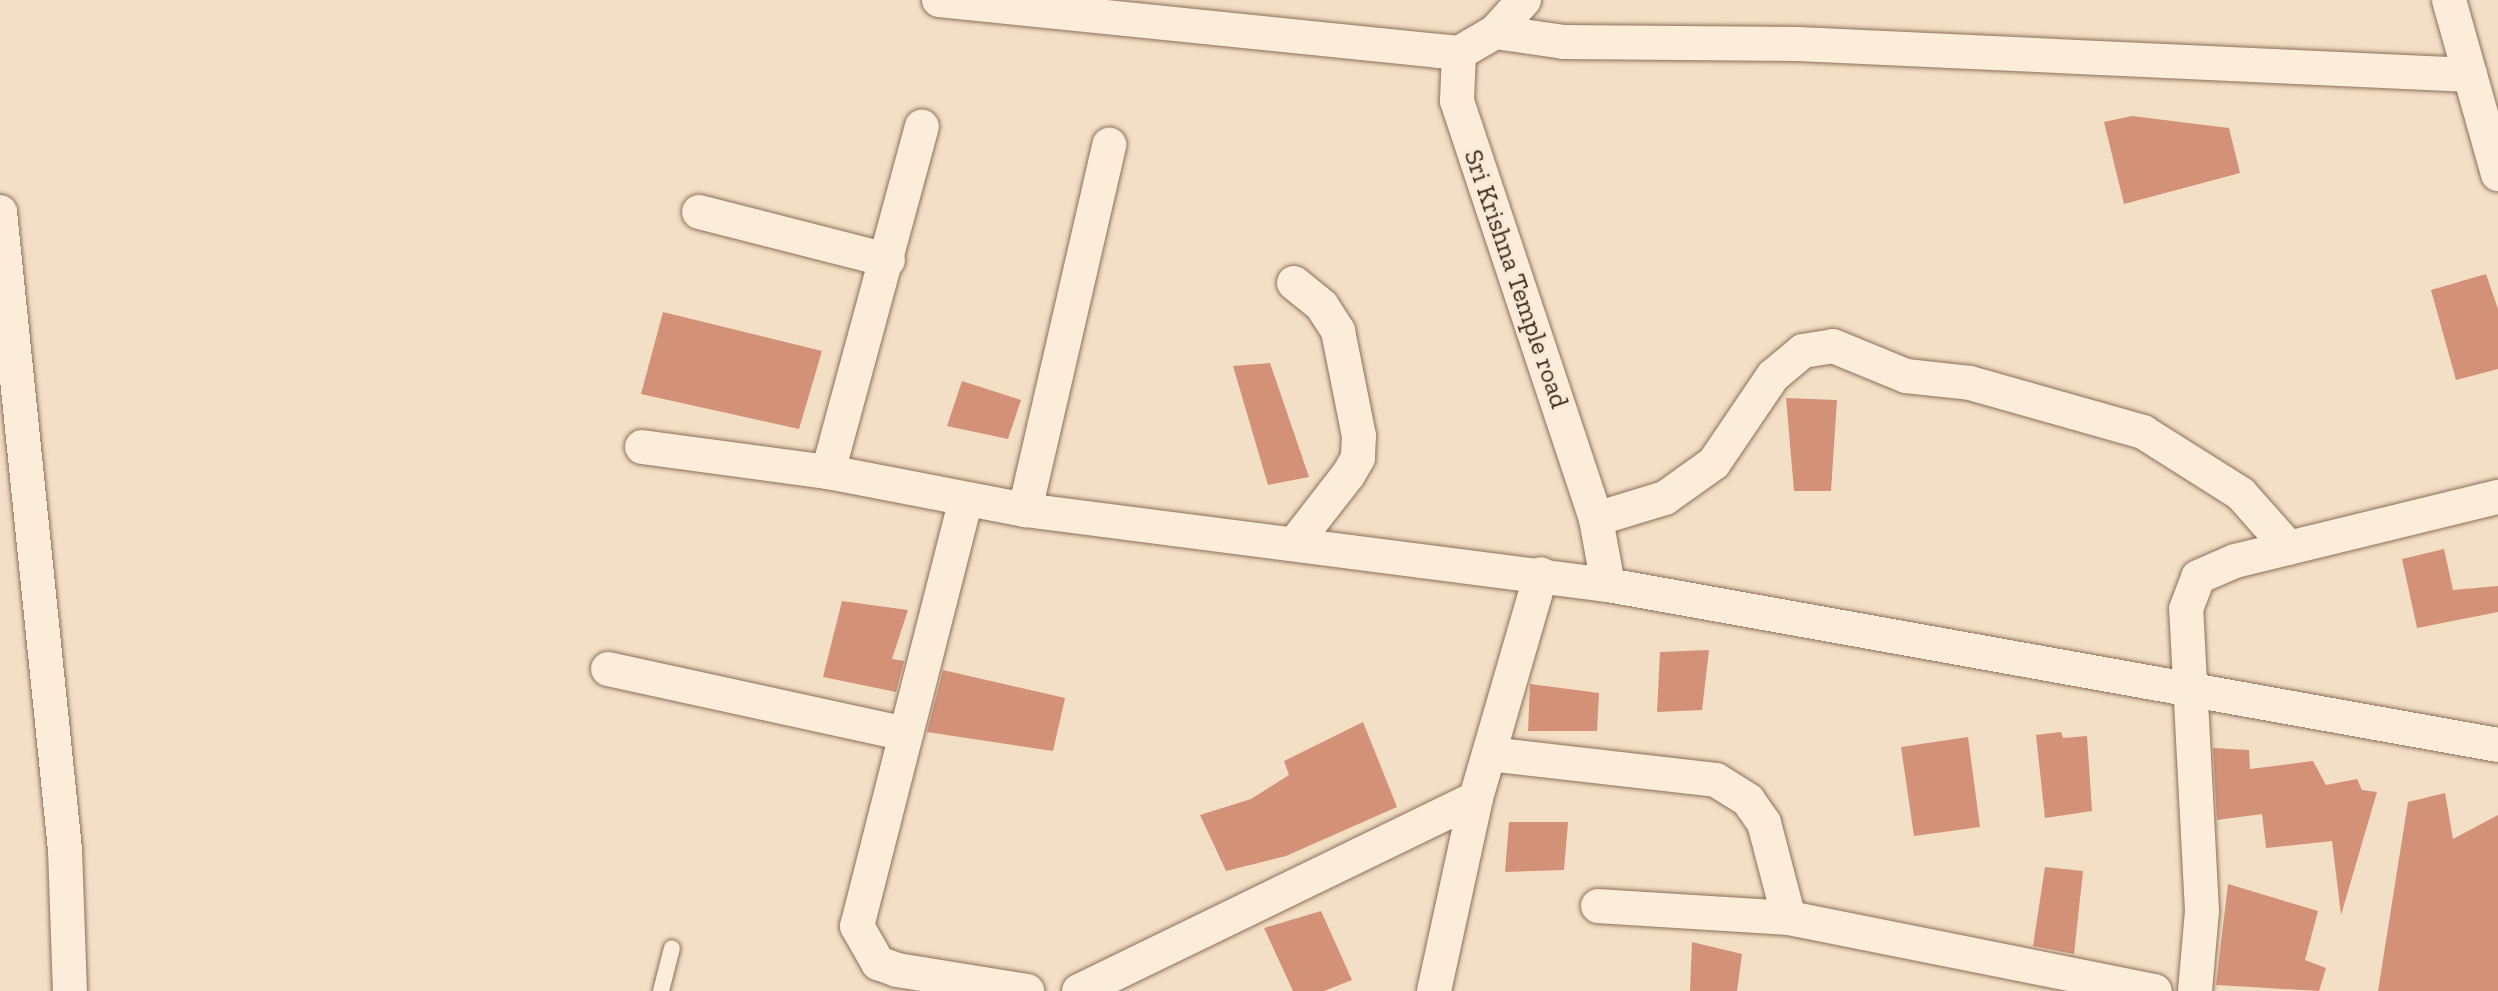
<!DOCTYPE html>
<html>
<head>
<meta charset="utf-8">
<style>
  body { margin:0 }
  #map { position:relative; width:2498px; height:991px; overflow:hidden; background:#f2dfc5; font-family:"Zilla Slab",serif }
  div>[style] { position:absolute }
  [style*='--x'] { left:calc(var(--x)*1px); top:calc(var(--y)*1px); width:calc(var(--w)*1px); rotate:calc(var(--a)*1deg) }
  .building>* { inset:0; background:#d39278 }
  .roads { filter:drop-shadow(0 0 2px #8e6f59) drop-shadow(0 0 2px #8e6f59) }
  .service>* { height:16px; margin:-8px; padding:0 8px; transform-origin:8px; border-radius:8px; background:#fbedd9 }
  .minor>* { height:34px; margin:-17px; padding:0 17px; transform-origin:17px; border-radius:17px; background:#fbedd9 }
  span { translate:-50% -50%; white-space:nowrap; text-align:center; line-height:1.15; -webkit-text-stroke:6px #f8ead5; paint-order:stroke }
  .street-label { font-size:26px; color:#3d291e }
</style>
</head>
<body>
<div id="map">
  <div class="building">
    <i style="clip-path:polygon(2132px 116px,2229px 128px,2240px 173px,2124px 204px,2104px 122px)"></i>
    <i style="clip-path:polygon(2486px 274px,2498px 309px,2498px 369px,2456px 380px,2431px 290px)"></i>
    <i style="clip-path:polygon(663px 312px,822px 351px,799px 429px,641px 394px)"></i>
    <i style="clip-path:polygon(1270px 363px,1309px 477px,1268px 485px,1233px 366px)"></i>
    <i style="clip-path:polygon(962px 381px,1021px 400px,1008px 439px,947px 426px)"></i>
    <i style="clip-path:polygon(1786px 398px,1837px 400px,1831px 491px,1794px 491px)"></i>
    <i style="clip-path:polygon(2444px 549px,2453px 590px,2498px 586px,2498px 612px,2417px 628px,2402px 559px)"></i>
    <i style="clip-path:polygon(842px 601px,908px 610px,892px 659px,904px 661px,896px 692px,823px 677px)"></i>
    <i style="clip-path:polygon(1709px 650px,1702px 710px,1657px 712px,1660px 652px)"></i>
    <i style="clip-path:polygon(943px 670px,1065px 698px,1053px 751px,927px 732px)"></i>
    <i style="clip-path:polygon(1530px 684px,1599px 693px,1597px 731px,1528px 731px)"></i>
    <i style="clip-path:polygon(1363px 722px,1397px 807px,1286px 856px,1226px 871px,1200px 815px,1251px 799px,1289px 775px,1284px 761px)"></i>
    <i style="clip-path:polygon(2061px 732px,2063px 738px,2087px 736px,2092px 811px,2045px 818px,2036px 735px)"></i>
    <i style="clip-path:polygon(1968px 737px,1980px 827px,1914px 836px,1901px 747px)"></i>
    <i style="clip-path:polygon(2213px 748px,2249px 750px,2250px 769px,2313px 761px,2326px 785px,2357px 779px,2362px 790px,2377px 792px,2341px 915px,2332px 841px,2266px 848px,2262px 814px,2217px 820px)"></i>
    <i style="clip-path:polygon(2445px 793px,2453px 839px,2498px 815px,2498px 991px,2378px 991px,2408px 802px)"></i>
    <i style="clip-path:polygon(1509px 822px,1568px 822px,1564px 870px,1505px 872px)"></i>
    <i style="clip-path:polygon(2045px 867px,2083px 871px,2074px 954px,2033px 946px)"></i>
    <i style="clip-path:polygon(2228px 884px,2318px 911px,2305px 960px,2326px 968px,2319px 991px,2216px 985px)"></i>
    <i style="clip-path:polygon(1321px 911px,1352px 980px,1324px 991px,1293px 991px,1264px 928px)"></i>
    <i style="clip-path:polygon(1692px 942px,1742px 954px,1737px 991px,1690px 991px)"></i>
  </div>
  <div class="roads">
    <div class="service">
      <i style="--x:661;--y:991;--w:44;--a:-75.7"></i>
    </div>
    <div class="minor">
      <i style="--x:939;--y:0;--w:523;--a:5.82"></i>
      <i style="--x:1524;--y:0;--w:43;--a:132.2"></i>
      <i style="--x:1495;--y:32;--w:42;--a:149.7"></i>
      <i style="--x:1459;--y:53;--w:48;--a:92.4"></i>
      <i style="--x:1457;--y:101;--w:441;--a:71.6"></i>
      <i style="--x:1596;--y:519;--w:67;--a:79.7"></i>
      <i style="--x:2449;--y:0;--w:181;--a:74.3"></i>
      <i style="--x:1495;--y:32;--w:70;--a:8.2"></i>
      <i style="--x:1564;--y:42;--w:234;--a:0.5"></i>
      <i style="--x:1798;--y:44;--w:673;--a:2.64"></i>
      <i style="--x:0;--y:212;--w:641;--a:84.18"></i>
      <i style="--x:65;--y:850;--w:141;--a:88"></i>
      <i style="--x:699;--y:212;--w:195;--a:14.3"></i>
      <i style="--x:1294;--y:283;--w:36;--a:39"></i>
      <i style="--x:1322;--y:306;--w:30;--a:57"></i>
      <i style="--x:1338;--y:331;--w:107;--a:78.7"></i>
      <i style="--x:1359;--y:436;--w:22;--a:93"></i>
      <i style="--x:1358;--y:458;--w:20;--a:120"></i>
      <i style="--x:1348;--y:475;--w:86;--a:127.9"></i>
      <i style="--x:642;--y:447;--w:188;--a:7.7"></i>
      <i style="--x:828;--y:472;--w:201;--a:10.9"></i>
      <i style="--x:1025;--y:510;--w:588;--a:7.33"></i>
      <i style="--x:1608;--y:585;--w:904;--a:10.19"></i>
      <i style="--x:828;--y:472;--w:358;--a:-74.8"></i>
      <i style="--x:966;--y:499;--w:441;--a:104.3"></i>
      <i style="--x:857;--y:926;--w:43;--a:60.4"></i>
      <i style="--x:878;--y:963;--w:20;--a:20"></i>
      <i style="--x:897;--y:970;--w:132;--a:9.2"></i>
      <i style="--x:1025;--y:510;--w:375;--a:-77"></i>
      <i style="--x:1596;--y:519;--w:72;--a:-16.9"></i>
      <i style="--x:1665;--y:498;--w:60;--a:-35.5"></i>
      <i style="--x:1714;--y:463;--w:105;--a:-55.9"></i>
      <i style="--x:1773;--y:376;--w:39;--a:-40"></i>
      <i style="--x:1803;--y:351;--w:30;--a:-9"></i>
      <i style="--x:1833;--y:346;--w:79;--a:22.3"></i>
      <i style="--x:1906;--y:376;--w:64;--a:6.2"></i>
      <i style="--x:1970;--y:383;--w:180;--a:15.8"></i>
      <i style="--x:2143;--y:432;--w:116;--a:32.3"></i>
      <i style="--x:2241;--y:494;--w:72;--a:48.4"></i>
      <i style="--x:608;--y:669;--w:305;--a:12.3"></i>
      <i style="--x:1489;--y:754;--w:228;--a:6.5"></i>
      <i style="--x:1716;--y:780;--w:38;--a:32"></i>
      <i style="--x:1748;--y:800;--w:28;--a:55"></i>
      <i style="--x:1764;--y:823;--w:98;--a:75.3"></i>
      <i style="--x:1598;--y:906;--w:191;--a:3.6"></i>
      <i style="--x:1789;--y:918;--w:373;--a:11.3"></i>
      <i style="--x:1079;--y:991;--w:441;--a:-25.9"></i>
      <i style="--x:1434;--y:991;--w:198;--a:-77.7"></i>
      <i style="--x:1476;--y:798;--w:233;--a:-73.8"></i>
      <i style="--x:2195;--y:991;--w:80;--a:-85"></i>
      <i style="--x:2202;--y:911;--w:302;--a:-93"></i>
      <i style="--x:2186;--y:609;--w:34;--a:-69"></i>
      <i style="--x:2198;--y:577;--w:40;--a:-23.4"></i>
      <i style="--x:2235;--y:561;--w:271;--a:-13.7"></i>
    </div>
  </div>
  <div class="street-label">
    <span style="left:1516px;top:279px;rotate:71deg">Sri Krishna Temple road</span>
  </div>
</div>
</body>
</html>
